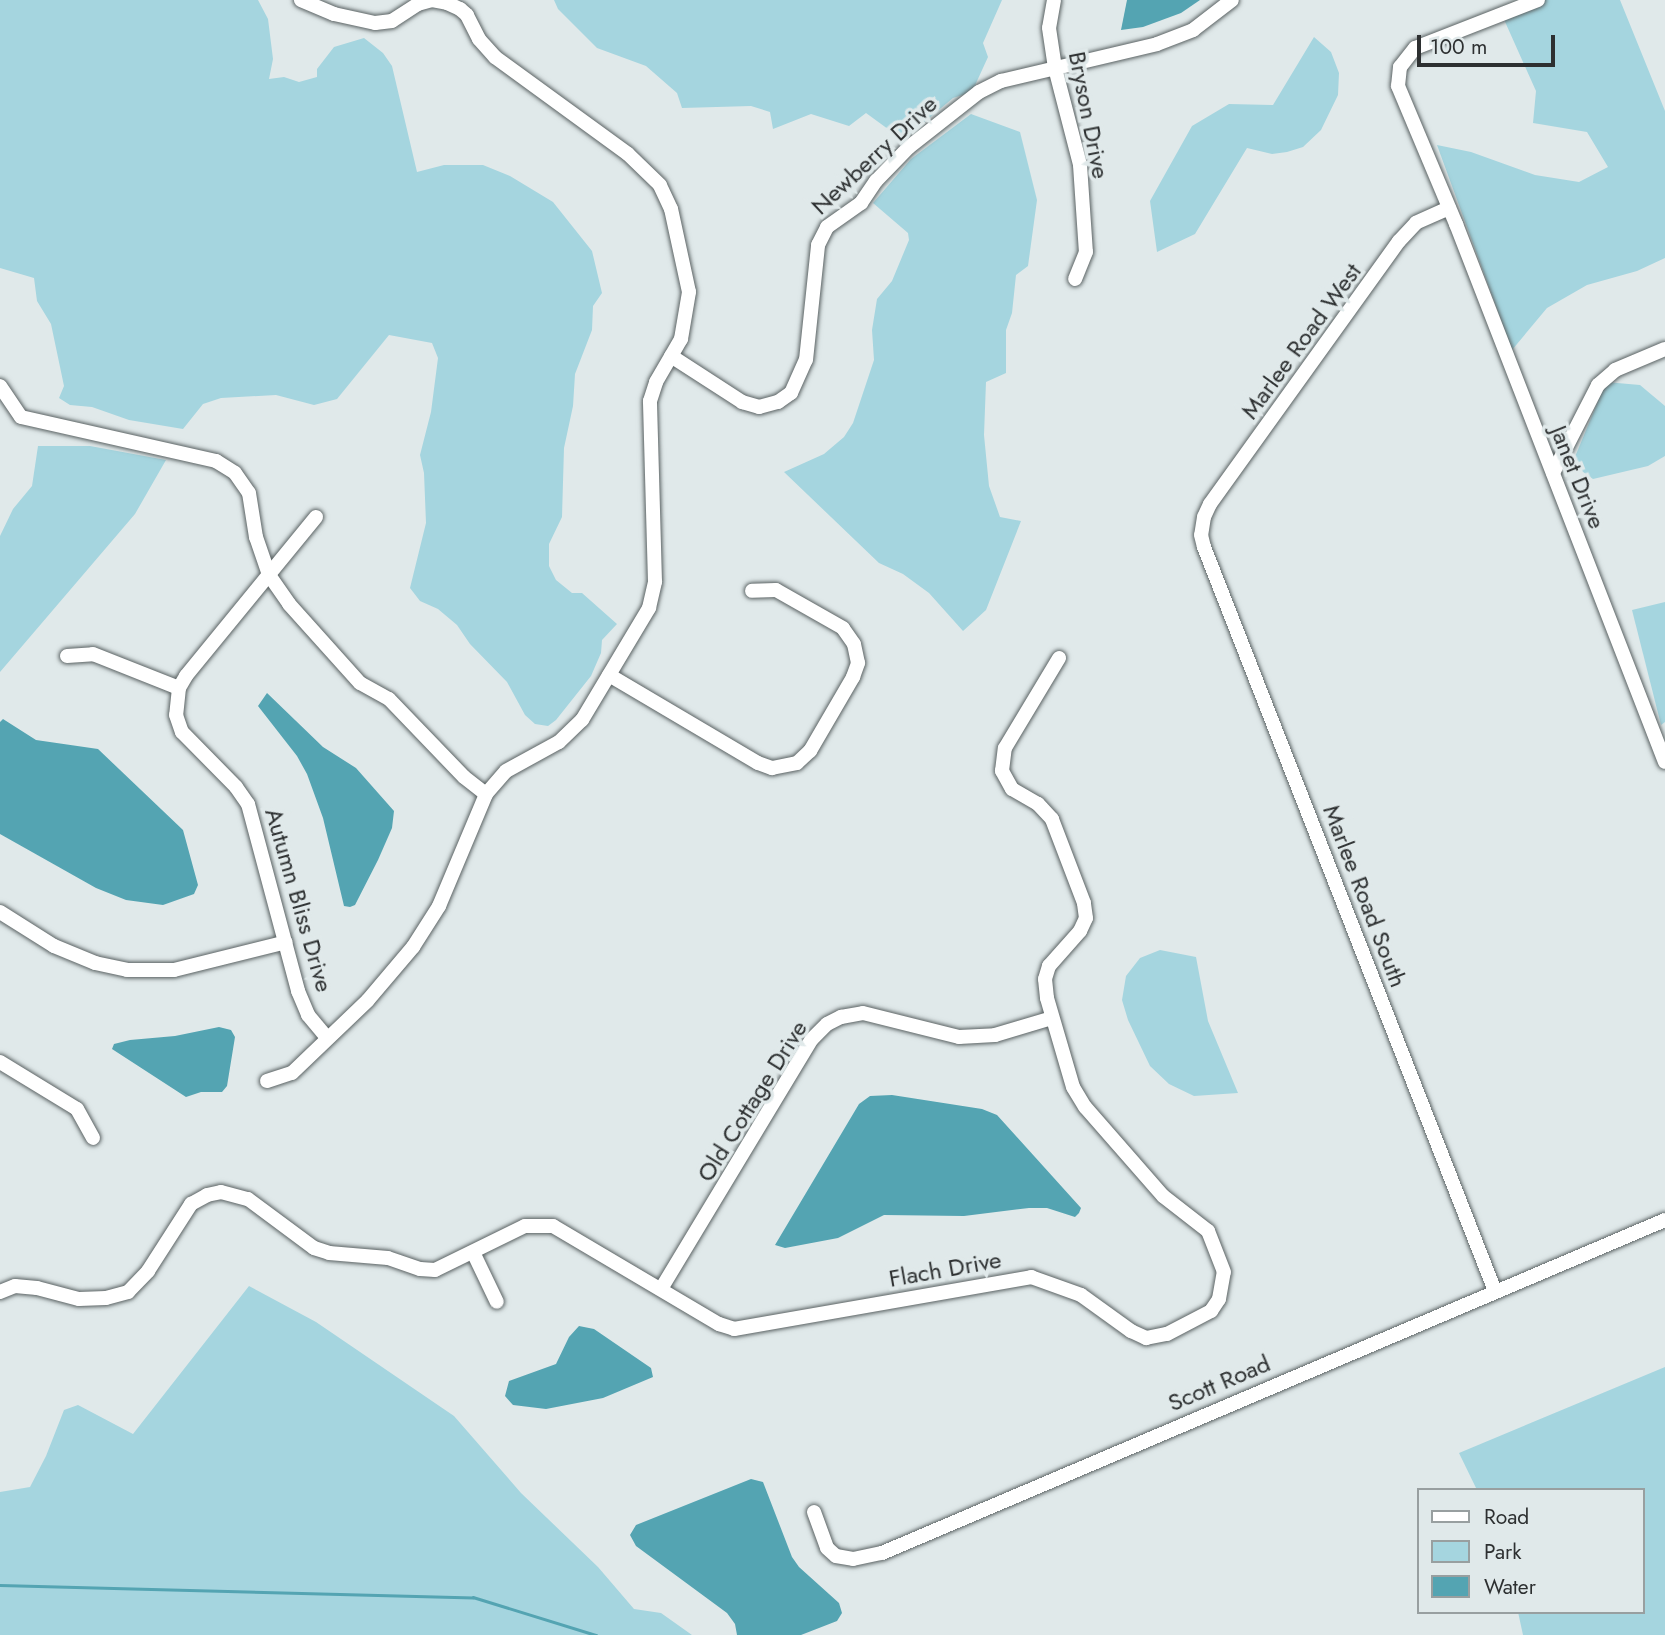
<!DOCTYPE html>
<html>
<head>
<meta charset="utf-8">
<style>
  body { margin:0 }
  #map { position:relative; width:1665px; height:1635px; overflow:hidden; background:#e0e9ea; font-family:Jost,sans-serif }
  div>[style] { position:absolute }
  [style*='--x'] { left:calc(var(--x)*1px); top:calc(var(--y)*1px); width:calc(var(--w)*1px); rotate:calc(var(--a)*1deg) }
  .green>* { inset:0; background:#a5d5df }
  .water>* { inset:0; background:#54a4b2 }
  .stream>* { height:2.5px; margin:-1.25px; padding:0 1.25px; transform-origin:1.25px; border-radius:1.25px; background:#54a4b2 }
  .roads { filter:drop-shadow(0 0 2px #5a6263) drop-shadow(0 0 2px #5a6263) }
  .minor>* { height:14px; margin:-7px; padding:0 7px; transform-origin:7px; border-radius:7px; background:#fff }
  span { translate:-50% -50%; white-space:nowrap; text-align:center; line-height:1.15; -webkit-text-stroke:7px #e0e9ea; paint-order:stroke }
  .street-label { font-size:24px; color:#2d3031 }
  .legend { position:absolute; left:1417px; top:1488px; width:228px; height:126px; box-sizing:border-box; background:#e0e9ea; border:2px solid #989fa0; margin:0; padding:9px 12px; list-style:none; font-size:21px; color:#2d3031 }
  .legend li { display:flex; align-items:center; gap:14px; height:35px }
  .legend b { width:35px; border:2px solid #989fa0 }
  .scale { position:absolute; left:1417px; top:35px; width:138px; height:32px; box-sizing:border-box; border:4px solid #2d3031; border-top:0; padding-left:9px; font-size:21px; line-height:24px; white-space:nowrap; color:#2d3031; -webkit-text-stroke:5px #e0e9ea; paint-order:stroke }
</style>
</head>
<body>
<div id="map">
  <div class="green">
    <i style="clip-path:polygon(0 0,258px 0,268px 19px,273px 59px,269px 79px,284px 77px,299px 82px,317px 77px,317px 69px,334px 47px,364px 38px,383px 53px,392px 66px,417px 172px,444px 165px,483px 165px,510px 176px,553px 202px,592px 251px,602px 293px,593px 306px,592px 330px,575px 374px,573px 406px,564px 448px,562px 517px,549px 544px,549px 566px,556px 580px,572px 593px,582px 593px,617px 624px,602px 640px,601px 653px,591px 676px,556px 720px,548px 726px,535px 724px,525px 715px,507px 682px,470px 644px,457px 625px,438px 609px,420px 601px,410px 588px,426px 523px,424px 473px,420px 455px,431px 412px,438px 358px,432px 343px,389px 335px,337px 399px,314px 405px,276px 395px,221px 398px,203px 404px,183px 429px,129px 420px,92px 407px,70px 405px,59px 398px,64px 386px,51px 324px,37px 301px,34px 278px,0 268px)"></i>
    <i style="clip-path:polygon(554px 0,1002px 0,983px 43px,988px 57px,972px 92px,953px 98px,903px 140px,866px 113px,849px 126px,811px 114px,773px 129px,770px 112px,751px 106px,682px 108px,677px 93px,646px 66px,597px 48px,558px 9px)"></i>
    <i style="clip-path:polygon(1537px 0,1620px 0,1665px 111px,1665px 258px,1637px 271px,1587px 285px,1547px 308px,1512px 350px,1437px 145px,1471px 152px,1535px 175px,1579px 182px,1608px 167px,1587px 132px,1533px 123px,1536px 91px,1502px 15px)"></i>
    <i style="clip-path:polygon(1314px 37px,1331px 52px,1339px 73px,1338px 95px,1321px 130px,1303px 147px,1287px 152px,1272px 154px,1247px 148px,1195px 234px,1157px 252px,1150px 201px,1192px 126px,1229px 104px,1273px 105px)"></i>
    <i style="clip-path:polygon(971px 114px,1020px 132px,1037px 200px,1028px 266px,1016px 275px,1012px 313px,1006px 330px,1006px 373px,986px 382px,984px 435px,989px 486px,1000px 517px,1021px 521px,986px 610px,963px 631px,929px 593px,903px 574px,879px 563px,784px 472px,824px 454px,844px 437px,853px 423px,874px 360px,872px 330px,877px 299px,892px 281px,909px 240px,908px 233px,873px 203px,911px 159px)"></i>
    <i style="clip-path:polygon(1606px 382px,1640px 385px,1665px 406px,1665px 456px,1648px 466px,1593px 479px,1572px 464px)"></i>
    <i style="clip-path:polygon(38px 446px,90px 446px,166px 460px,135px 514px,0 672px,0 536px,13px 509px,32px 486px)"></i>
    <i style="clip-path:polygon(1665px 602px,1665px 722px,1661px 725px,1632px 610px)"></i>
    <i style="clip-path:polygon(1160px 950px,1196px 957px,1208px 1021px,1238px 1093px,1194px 1096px,1169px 1084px,1150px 1066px,1128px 1020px,1122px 1000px,1126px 976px,1140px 958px)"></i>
    <i style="clip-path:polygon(249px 1286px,316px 1322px,454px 1416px,521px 1493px,598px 1567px,634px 1609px,661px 1613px,692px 1635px,0 1635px,0 1492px,30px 1487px,46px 1456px,64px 1410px,78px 1405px,133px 1434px)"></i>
    <i style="clip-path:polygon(1665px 1367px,1665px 1635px,1523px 1635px,1518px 1612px,1642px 1612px,1642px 1490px,1477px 1490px,1459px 1453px)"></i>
  </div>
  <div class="water">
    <i style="clip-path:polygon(1127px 0,1200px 0,1181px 13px,1143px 27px,1121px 30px)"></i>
    <i style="clip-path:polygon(267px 693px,323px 747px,356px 768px,394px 811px,392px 828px,378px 860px,355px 905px,350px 907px,344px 906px,323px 818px,307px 774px,297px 756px,258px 706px)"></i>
    <i style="clip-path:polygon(3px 719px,36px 740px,98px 749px,183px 830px,198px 885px,194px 894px,163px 905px,126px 900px,96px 888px,0 834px,0 722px)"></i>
    <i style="clip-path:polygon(219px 1027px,231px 1030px,235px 1037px,227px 1086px,222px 1092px,201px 1092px,186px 1097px,112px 1049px,114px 1044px,130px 1040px,175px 1036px)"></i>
    <i style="clip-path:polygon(892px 1095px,982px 1109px,997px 1115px,1081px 1208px,1079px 1213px,1075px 1217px,1047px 1208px,1029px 1208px,964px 1216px,884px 1215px,838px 1238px,785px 1248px,775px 1245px,859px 1104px,870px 1096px)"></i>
    <i style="clip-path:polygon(579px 1326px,594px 1329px,651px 1368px,653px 1377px,603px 1398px,546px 1409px,513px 1405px,505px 1396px,509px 1381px,556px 1364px,569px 1337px)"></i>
    <i style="clip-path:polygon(751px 1479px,763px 1482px,792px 1557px,799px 1567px,839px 1603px,842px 1613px,837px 1621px,801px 1635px,737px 1635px,735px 1624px,727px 1613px,636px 1546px,630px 1535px,636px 1525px)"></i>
  </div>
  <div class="stream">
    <i style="--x:0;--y:1585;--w:473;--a:1.5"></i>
    <i style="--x:473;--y:1597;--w:129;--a:17.2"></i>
  </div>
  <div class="roads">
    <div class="minor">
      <i style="--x:1054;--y:0;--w:28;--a:100"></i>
      <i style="--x:1049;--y:28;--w:40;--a:81.5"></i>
      <i style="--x:1055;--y:68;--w:100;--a:75.5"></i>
      <i style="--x:1080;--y:165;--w:87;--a:86.1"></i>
      <i style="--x:1086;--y:252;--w:29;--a:112"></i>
      <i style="--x:1538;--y:0;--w:132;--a:158.7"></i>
      <i style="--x:1415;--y:48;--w:24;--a:128"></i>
      <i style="--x:1400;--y:67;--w:19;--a:96"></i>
      <i style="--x:1398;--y:86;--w:150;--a:67.2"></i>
      <i style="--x:1456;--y:224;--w:577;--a:68.77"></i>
      <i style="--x:1449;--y:208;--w:36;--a:156"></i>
      <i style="--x:1416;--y:223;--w:25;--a:133"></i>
      <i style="--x:1399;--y:241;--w:324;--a:125.7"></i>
      <i style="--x:1210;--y:504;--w:14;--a:115"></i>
      <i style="--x:1204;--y:517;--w:18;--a:99"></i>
      <i style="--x:1201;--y:535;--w:12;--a:76"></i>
      <i style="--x:1204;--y:547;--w:799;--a:68.64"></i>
      <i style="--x:671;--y:356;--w:85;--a:32.9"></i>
      <i style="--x:742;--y:402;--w:18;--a:16"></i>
      <i style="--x:759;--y:407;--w:20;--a:-15"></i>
      <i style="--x:778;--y:402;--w:16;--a:-35"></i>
      <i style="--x:791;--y:393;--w:36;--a:-66"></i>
      <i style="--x:806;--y:360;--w:116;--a:-84"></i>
      <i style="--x:818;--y:245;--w:20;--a:-63"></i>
      <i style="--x:827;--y:227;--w:42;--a:-35.2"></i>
      <i style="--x:861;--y:203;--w:27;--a:-56"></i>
      <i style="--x:876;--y:181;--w:47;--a:-45.9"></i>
      <i style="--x:909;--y:147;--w:89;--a:-38.2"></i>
      <i style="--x:979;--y:92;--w:25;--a:-27"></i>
      <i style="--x:1001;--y:81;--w:160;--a:-13.3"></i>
      <i style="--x:1157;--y:44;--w:39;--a:-21"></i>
      <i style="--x:1193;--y:30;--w:49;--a:-37.6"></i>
      <i style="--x:0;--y:386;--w:37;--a:56"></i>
      <i style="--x:21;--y:417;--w:200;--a:12.7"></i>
      <i style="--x:216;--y:461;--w:22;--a:32"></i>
      <i style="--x:235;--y:473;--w:24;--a:55"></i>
      <i style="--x:249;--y:493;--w:45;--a:81"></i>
      <i style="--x:256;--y:537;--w:40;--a:71.1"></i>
      <i style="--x:269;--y:575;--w:35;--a:55"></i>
      <i style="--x:289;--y:604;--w:106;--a:48.1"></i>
      <i style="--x:360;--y:683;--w:33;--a:29"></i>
      <i style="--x:389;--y:699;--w:108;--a:46.1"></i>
      <i style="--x:464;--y:777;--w:28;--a:38"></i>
      <i style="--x:1553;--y:473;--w:99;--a:-62.9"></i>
      <i style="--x:1598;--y:385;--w:23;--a:-41"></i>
      <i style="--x:1615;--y:370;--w:54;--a:-22.8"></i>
      <i style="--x:316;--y:517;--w:205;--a:129.3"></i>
      <i style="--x:186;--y:676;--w:14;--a:120"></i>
      <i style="--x:179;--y:688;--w:27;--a:96"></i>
      <i style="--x:176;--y:715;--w:18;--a:71"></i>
      <i style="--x:182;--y:732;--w:77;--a:45.5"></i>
      <i style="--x:236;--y:787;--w:21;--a:55"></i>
      <i style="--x:248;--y:804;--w:194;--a:75"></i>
      <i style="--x:298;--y:991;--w:26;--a:67"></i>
      <i style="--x:308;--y:1015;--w:30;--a:50"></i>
      <i style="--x:67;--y:656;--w:26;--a:-4"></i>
      <i style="--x:93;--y:654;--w:92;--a:21.6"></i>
      <i style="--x:609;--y:675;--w:173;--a:30.6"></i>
      <i style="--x:758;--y:763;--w:15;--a:20"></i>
      <i style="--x:772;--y:768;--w:25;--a:-11"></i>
      <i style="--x:797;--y:763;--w:18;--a:-43"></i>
      <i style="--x:810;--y:751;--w:86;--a:-59.8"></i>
      <i style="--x:853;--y:677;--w:15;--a:-70"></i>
      <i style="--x:858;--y:663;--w:19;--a:-102"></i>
      <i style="--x:854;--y:644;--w:19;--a:-125"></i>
      <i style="--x:843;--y:628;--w:77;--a:-150.4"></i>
      <i style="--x:776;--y:590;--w:24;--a:178"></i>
      <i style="--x:0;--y:912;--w:64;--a:32.2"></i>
      <i style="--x:54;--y:946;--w:44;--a:22.5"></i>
      <i style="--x:95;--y:963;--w:33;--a:12"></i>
      <i style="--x:127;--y:970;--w:47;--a:0"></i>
      <i style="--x:174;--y:970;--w:115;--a:-14"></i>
      <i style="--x:0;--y:1062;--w:90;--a:31.4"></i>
      <i style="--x:77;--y:1109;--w:33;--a:61"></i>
      <i style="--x:267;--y:1081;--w:26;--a:-18"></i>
      <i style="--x:292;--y:1073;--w:105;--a:-43.8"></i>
      <i style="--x:368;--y:1000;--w:70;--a:-49.7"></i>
      <i style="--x:413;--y:947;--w:49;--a:-57.6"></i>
      <i style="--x:439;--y:906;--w:121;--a:-67.2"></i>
      <i style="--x:486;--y:794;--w:30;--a:-49"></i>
      <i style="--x:506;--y:771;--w:60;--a:-28.7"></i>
      <i style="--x:559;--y:742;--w:32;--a:-44"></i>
      <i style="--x:582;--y:720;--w:131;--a:-59.1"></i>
      <i style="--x:649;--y:608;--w:27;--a:-77"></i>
      <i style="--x:655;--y:582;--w:181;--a:-91.6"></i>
      <i style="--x:650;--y:401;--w:20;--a:-72"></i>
      <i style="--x:656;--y:382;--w:50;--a:-59.8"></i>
      <i style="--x:681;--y:339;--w:48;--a:-80.3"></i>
      <i style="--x:689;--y:292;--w:85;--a:-102.2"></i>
      <i style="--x:671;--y:209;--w:26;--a:-115"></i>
      <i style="--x:660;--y:185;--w:45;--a:-135.9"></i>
      <i style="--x:628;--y:154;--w:165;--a:-143.9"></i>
      <i style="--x:495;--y:57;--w:24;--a:-132"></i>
      <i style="--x:479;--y:39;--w:27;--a:-117"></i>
      <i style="--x:467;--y:15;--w:9;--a:-139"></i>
      <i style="--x:460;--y:9;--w:14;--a:-155"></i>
      <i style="--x:447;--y:3;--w:15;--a:-169"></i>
      <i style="--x:432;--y:0;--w:15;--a:164"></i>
      <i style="--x:418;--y:4;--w:31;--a:147"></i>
      <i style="--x:392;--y:21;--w:17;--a:173"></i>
      <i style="--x:375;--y:23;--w:42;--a:-167.6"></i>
      <i style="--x:334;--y:14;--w:36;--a:-157"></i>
      <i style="--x:473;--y:1252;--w:55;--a:64.4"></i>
      <i style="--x:661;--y:1289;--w:292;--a:-58.9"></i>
      <i style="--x:812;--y:1039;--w:21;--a:-45"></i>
      <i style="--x:827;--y:1024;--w:16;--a:-27"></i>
      <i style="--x:841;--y:1017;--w:22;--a:-10"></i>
      <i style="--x:863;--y:1013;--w:99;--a:14"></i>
      <i style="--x:959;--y:1037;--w:36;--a:-3"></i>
      <i style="--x:995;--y:1035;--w:59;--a:-16.6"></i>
      <i style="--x:0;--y:1292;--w:16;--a:-22"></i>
      <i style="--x:15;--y:1286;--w:22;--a:5"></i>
      <i style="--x:37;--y:1288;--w:43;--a:14.7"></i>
      <i style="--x:79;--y:1299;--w:27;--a:-2"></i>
      <i style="--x:106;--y:1298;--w:23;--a:-15"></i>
      <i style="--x:128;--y:1292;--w:29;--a:-46"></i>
      <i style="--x:148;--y:1271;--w:80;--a:-57.3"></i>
      <i style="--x:191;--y:1204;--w:18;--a:-29"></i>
      <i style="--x:207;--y:1195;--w:14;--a:-12"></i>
      <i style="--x:221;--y:1192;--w:28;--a:15"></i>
      <i style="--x:248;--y:1199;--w:82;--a:36.6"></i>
      <i style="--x:314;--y:1248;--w:16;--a:18"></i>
      <i style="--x:329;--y:1253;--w:59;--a:4.8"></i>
      <i style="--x:388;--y:1258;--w:34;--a:19"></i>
      <i style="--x:420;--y:1269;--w:15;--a:4"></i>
      <i style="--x:435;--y:1270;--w:100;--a:-26.1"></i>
      <i style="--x:525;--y:1226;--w:28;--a:0"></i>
      <i style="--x:553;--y:1226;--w:193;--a:30.6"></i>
      <i style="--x:719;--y:1324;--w:16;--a:18"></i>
      <i style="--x:734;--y:1329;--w:302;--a:-9.9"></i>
      <i style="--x:1031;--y:1277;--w:53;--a:19.8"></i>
      <i style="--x:1081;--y:1295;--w:62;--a:35.8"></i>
      <i style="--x:1131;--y:1331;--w:17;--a:25"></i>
      <i style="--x:1146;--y:1338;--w:21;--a:-11"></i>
      <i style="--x:1167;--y:1334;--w:50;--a:-27.6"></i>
      <i style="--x:1211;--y:1311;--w:14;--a:-56"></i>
      <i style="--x:1219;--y:1299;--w:27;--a:-80"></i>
      <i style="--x:1224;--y:1272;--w:44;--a:-111.3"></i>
      <i style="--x:1208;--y:1231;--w:57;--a:-142.1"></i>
      <i style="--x:1163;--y:1196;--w:118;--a:-131.2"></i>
      <i style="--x:1085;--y:1107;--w:23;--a:-121"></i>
      <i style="--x:1073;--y:1087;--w:93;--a:-106.3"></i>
      <i style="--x:1047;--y:998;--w:19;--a:-96"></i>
      <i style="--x:1045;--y:979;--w:14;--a:-73"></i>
      <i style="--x:1049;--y:966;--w:47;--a:-48.5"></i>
      <i style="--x:1080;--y:931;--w:14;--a:-65"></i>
      <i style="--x:1086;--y:918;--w:15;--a:-98"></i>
      <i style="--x:1084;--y:903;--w:90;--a:-110.9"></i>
      <i style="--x:1052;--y:819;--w:21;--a:-133"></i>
      <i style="--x:1038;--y:804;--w:30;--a:-150"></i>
      <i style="--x:1012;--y:789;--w:21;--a:-119"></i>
      <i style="--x:1002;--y:771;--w:23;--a:-83"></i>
      <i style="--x:1005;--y:748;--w:105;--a:-59"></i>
      <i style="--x:814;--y:1512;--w:38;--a:70"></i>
      <i style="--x:827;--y:1548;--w:12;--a:42"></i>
      <i style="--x:836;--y:1556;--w:17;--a:10"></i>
      <i style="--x:853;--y:1559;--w:30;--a:-12"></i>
      <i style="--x:882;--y:1553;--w:851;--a:-23.04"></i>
    </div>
  </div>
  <div class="street-label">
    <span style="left:1089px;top:115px;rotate:79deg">Bryson Drive</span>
    <span style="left:874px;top:155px;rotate:-43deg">Newberry Drive</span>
    <span style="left:1301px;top:341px;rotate:-54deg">Marlee Road West</span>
    <span style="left:1578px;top:477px;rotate:68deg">Janet Drive</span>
    <span style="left:1365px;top:896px;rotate:69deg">Marlee Road South</span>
    <span style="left:299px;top:900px;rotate:74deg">Autumn Bliss Drive</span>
    <span style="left:752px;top:1101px;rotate:-58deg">Old Cottage Drive</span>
    <span style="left:945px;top:1269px;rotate:-10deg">Flach Drive</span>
    <span style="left:1219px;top:1383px;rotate:-23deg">Scott Road</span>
  </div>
  <ul class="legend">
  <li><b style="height:9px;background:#fff"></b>Road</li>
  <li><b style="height:19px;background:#a5d5df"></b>Park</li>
  <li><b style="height:19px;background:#54a4b2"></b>Water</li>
  </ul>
  <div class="scale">100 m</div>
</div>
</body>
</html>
